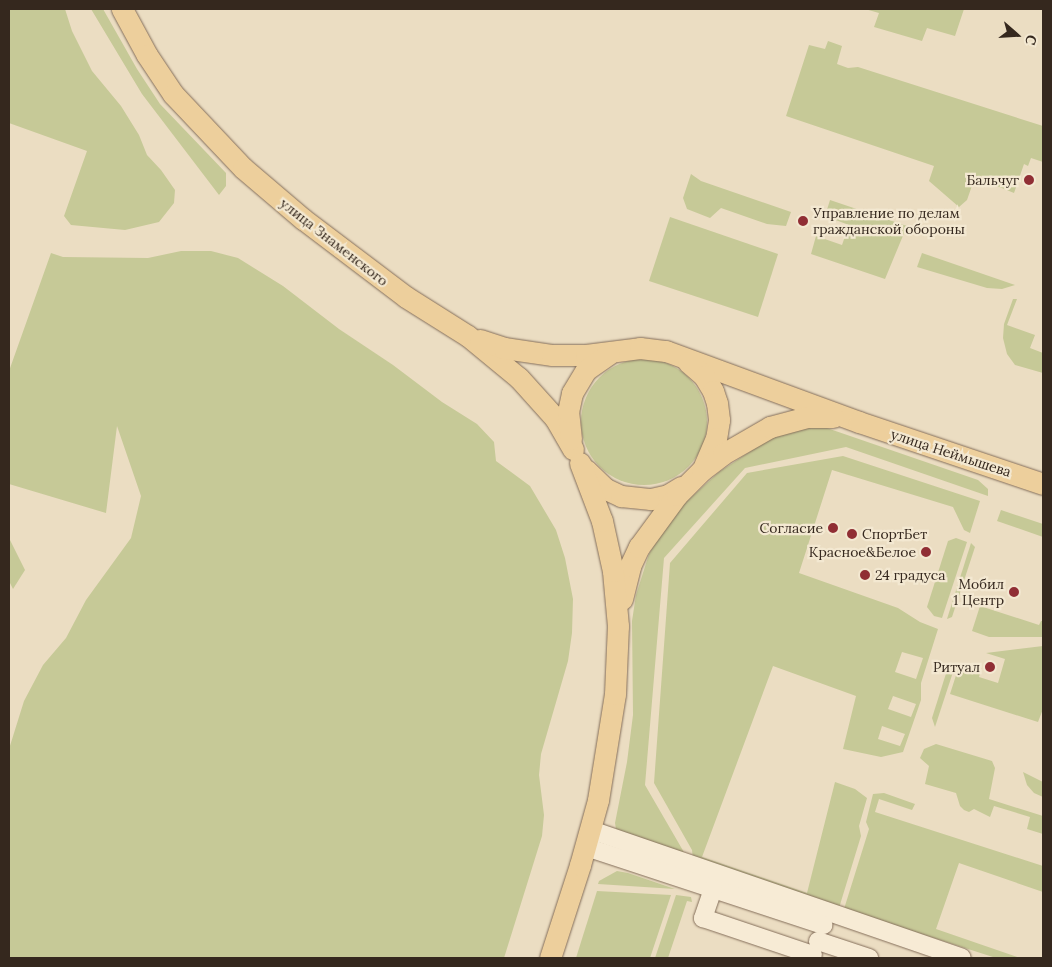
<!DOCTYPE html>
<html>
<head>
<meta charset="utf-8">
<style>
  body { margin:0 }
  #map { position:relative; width:1052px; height:967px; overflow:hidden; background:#ebddc2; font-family:Lora,serif }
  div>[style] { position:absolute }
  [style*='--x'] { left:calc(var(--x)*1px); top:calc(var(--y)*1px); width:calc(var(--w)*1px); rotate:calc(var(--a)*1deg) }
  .green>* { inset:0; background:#c6c997 }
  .round { border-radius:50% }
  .roads { filter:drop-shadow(0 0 1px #846e5a) drop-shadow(0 0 1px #846e5a) }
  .minor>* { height:18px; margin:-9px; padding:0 9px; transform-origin:9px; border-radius:9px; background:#f7ebd5 }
  .major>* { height:21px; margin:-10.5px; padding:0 10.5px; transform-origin:10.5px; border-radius:10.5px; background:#edcf9c }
  .dots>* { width:14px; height:14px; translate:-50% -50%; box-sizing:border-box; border:2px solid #f3e8d1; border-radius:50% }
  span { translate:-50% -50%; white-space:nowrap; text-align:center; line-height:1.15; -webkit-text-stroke:4.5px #f3e8d1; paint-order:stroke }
  .poi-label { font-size:14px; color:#35281e }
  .right { translate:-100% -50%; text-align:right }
  .left { translate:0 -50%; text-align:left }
  .street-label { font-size:14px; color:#35281e }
  .frame { position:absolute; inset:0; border:10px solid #35281e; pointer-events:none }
  .north { position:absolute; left:992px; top:10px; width:50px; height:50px; -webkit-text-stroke:4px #f3e8d1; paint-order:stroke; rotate:109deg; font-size:14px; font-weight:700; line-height:20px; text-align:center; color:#35281e }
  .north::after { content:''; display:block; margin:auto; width:18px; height:22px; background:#35281e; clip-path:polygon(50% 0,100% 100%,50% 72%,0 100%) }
</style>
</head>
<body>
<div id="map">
  <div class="green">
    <i style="clip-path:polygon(9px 9px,65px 9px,72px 31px,92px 71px,121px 106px,139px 135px,147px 155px,161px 170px,175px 190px,174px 203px,159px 222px,125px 230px,71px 225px,64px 216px,87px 151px,9px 123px)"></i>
    <i style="clip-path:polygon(91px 9px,103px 9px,137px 69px,160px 104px,226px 173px,226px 186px,219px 195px,142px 94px)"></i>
    <i style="clip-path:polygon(865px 9px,964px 9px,955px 36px,927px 28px,922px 41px,874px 27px,879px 13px)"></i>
    <i style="clip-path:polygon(828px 41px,842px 46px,837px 64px,848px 68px,858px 67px,1043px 126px,1043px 162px,1031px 158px,1028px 166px,1024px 164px,1014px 193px,975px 177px,967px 200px,959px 207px,929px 181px,934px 166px,786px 116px,809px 45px,825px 49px)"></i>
    <i style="clip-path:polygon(691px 174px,701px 181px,791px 212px,786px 226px,767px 224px,721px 208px,710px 218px,687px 209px,683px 198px)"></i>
    <i style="clip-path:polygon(830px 200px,907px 226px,885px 279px,811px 254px,816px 236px,842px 245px,849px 225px,825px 216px)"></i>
    <i style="clip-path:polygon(670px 217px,778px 254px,758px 317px,649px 281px)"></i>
    <i style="clip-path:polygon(181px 251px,211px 251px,238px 258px,283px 286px,339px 329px,393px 365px,442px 402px,477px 424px,494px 442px,496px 461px,530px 486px,556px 530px,565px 558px,573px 599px,572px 633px,568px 661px,541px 754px,539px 775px,544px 815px,542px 836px,504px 958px,9px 958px,9px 749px,24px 701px,43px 665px,66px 638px,86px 600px,131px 538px,141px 496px,117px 426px,106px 513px,9px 484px,9px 371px,51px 253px,63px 257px,148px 258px)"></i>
    <i style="clip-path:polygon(922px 253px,1015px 285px,1002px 289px,987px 288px,917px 267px)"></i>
    <i style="clip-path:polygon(1013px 299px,1017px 299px,1007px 325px,1035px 335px,1030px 348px,1043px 353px,1043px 373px,1015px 365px,1007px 354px,1003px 338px,1004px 324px)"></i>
    <i class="round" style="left:581px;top:359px;width:126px;height:126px"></i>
    <i style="clip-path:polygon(803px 426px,821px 426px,978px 480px,988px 489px,988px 496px,846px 447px,745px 468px,664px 558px,645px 785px,685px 854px,622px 834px,616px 829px,615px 823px,627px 762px,633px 715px,632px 621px,636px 595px,649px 554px,666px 524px,687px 501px,719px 472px,760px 445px,784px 432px)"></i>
    <i style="clip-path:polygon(evenodd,843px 456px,980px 501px,970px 533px,964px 530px,953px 507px,832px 470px,799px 573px,898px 608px,920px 622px,938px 629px,921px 683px,921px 700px,903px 752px,881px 757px,843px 749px,856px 696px,773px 666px,702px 857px,807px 893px,835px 782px,855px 789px,867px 798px,859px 826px,861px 836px,839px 908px,693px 859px,692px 850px,654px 783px,670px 563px,747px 473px,843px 456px,902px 652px,923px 658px,916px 679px,895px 672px,902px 652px,843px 456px,893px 696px,916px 704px,911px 717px,888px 709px,893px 696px,843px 456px,882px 726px,905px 734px,900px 746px,878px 739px,882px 726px)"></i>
    <i style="clip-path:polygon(1001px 510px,1043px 524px,1043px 537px,997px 521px)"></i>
    <i style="clip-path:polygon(9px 538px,25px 570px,13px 589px,9px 581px)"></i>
    <i style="clip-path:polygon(956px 538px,967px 542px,942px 618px,934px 616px,927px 607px,948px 541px)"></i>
    <i style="clip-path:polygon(971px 543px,975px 547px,952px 617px,947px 619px)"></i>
    <i style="clip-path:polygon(980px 606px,1039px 625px,1041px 621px,1043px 621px,1043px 637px,989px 637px,972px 631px)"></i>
    <i style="clip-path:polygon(1043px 646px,1043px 709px,1038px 722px,950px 694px,959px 666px,980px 673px,979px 677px,998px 683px,1005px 659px,986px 653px)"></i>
    <i style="clip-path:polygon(949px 664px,954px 669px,935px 727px,932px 718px)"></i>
    <i style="clip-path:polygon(936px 744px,992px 761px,995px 768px,989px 799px,1043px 816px,1043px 834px,1027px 829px,1030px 817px,994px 806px,990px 817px,974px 809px,969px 812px,964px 810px,960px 806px,956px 793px,925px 784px,929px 766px,920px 758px,924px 749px)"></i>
    <i style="clip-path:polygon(1023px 772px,1043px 782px,1043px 797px,1034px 793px,1027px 785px)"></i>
    <i style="clip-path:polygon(884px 793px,915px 804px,912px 810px,879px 799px,875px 812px,1043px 866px,1043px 892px,959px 863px,936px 929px,1020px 958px,996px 958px,844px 909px,869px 829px,866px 822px,873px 794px)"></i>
    <i style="clip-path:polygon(617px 871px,628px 873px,675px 889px,598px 884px,599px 881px)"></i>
    <i style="clip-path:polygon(597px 891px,671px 895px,650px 958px,576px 958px)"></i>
    <i style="clip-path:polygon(676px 895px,691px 897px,692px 902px,687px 901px,668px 958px,655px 958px)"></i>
  </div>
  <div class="roads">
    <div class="minor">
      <i style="--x:591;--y:830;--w:392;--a:19"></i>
      <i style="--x:586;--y:847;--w:250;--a:18.2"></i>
      <i style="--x:713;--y:889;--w:31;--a:109"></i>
      <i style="--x:703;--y:918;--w:116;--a:18.6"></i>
      <i style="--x:818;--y:941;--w:54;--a:18.4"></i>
    </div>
    <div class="major">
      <i style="--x:122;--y:9;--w:52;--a:61.5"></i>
      <i style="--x:147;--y:55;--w:47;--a:56.3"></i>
      <i style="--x:173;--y:94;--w:102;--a:46.6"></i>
      <i style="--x:243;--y:168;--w:79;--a:40.4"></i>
      <i style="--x:303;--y:219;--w:129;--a:37.1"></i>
      <i style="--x:406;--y:297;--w:73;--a:32.2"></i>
      <i style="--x:468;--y:336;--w:66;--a:39.5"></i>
      <i style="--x:519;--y:378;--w:54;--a:48"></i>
      <i style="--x:555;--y:418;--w:36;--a:60"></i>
      <i style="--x:480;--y:340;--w:25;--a:18"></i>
      <i style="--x:504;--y:348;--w:49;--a:8.3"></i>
      <i style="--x:552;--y:355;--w:34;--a:0"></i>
      <i style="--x:586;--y:355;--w:54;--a:-7.4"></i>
      <i style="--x:640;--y:348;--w:26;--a:7"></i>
      <i style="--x:666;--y:351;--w:206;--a:20.2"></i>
      <i style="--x:859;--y:422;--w:194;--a:18.6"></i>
      <i style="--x:688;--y:362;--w:21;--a:41"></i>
      <i style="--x:704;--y:376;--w:17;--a:59"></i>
      <i style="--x:713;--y:391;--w:13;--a:72"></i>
      <i style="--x:717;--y:403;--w:17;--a:83"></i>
      <i style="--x:719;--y:420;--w:18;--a:99"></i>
      <i style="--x:716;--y:438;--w:30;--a:113"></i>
      <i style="--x:571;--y:439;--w:27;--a:-96"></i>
      <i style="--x:568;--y:412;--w:19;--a:-78"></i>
      <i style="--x:572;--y:393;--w:27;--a:-59"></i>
      <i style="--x:586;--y:370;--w:28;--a:-35"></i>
      <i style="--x:586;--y:470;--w:28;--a:44"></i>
      <i style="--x:606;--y:489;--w:17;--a:25"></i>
      <i style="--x:621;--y:496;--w:30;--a:6"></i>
      <i style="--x:651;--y:499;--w:17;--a:-13"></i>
      <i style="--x:668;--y:495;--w:15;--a:-32"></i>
      <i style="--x:622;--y:599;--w:34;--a:-76"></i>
      <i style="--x:630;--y:566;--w:21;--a:-65"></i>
      <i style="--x:639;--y:547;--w:64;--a:-53.8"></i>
      <i style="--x:677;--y:495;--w:35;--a:-45"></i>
      <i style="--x:702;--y:470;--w:26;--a:-37"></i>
      <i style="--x:723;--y:454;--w:54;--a:-29.9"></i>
      <i style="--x:770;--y:427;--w:38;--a:-15"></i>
      <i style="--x:807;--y:417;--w:26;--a:0"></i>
      <i style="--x:550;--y:958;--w:98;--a:-72.1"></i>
      <i style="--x:580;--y:865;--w:67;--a:-74.5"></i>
      <i style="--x:598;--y:800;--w:107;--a:-80.9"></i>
      <i style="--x:615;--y:694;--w:68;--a:-87.5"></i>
      <i style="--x:618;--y:626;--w:55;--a:-95.2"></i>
      <i style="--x:613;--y:571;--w:51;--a:-102.4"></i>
      <i style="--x:602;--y:521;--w:62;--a:-110.8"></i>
    </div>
  </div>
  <div class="dots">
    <i style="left:1029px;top:180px;background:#902e34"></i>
    <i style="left:803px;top:221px;background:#902e34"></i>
    <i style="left:833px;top:528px;background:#902e34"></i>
    <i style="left:852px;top:534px;background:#902e34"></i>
    <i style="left:926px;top:552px;background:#902e34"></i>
    <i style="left:865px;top:575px;background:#902e34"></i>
    <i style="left:1014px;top:592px;background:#902e34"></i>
    <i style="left:990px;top:667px;background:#902e34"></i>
  </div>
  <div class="poi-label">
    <span class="right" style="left:1019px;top:180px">Бальчуг</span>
    <span class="left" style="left:813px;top:221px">Управление по делам<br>гражданской обороны</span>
    <span class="right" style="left:823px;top:528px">Согласие</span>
    <span class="left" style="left:862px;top:534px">СпортБет</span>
    <span class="right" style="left:916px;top:552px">Красное&amp;Белое</span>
    <span class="left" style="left:875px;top:575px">24 градуса</span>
    <span class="right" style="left:1004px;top:592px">Мобил<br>1 Центр</span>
    <span class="right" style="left:980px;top:667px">Ритуал</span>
  </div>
  <div class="street-label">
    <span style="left:334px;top:242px;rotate:38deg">улица Знаменского</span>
    <span style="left:951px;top:453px;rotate:18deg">улица Неймышева</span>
  </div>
  <div class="frame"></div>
  <div class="north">С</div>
</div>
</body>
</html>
